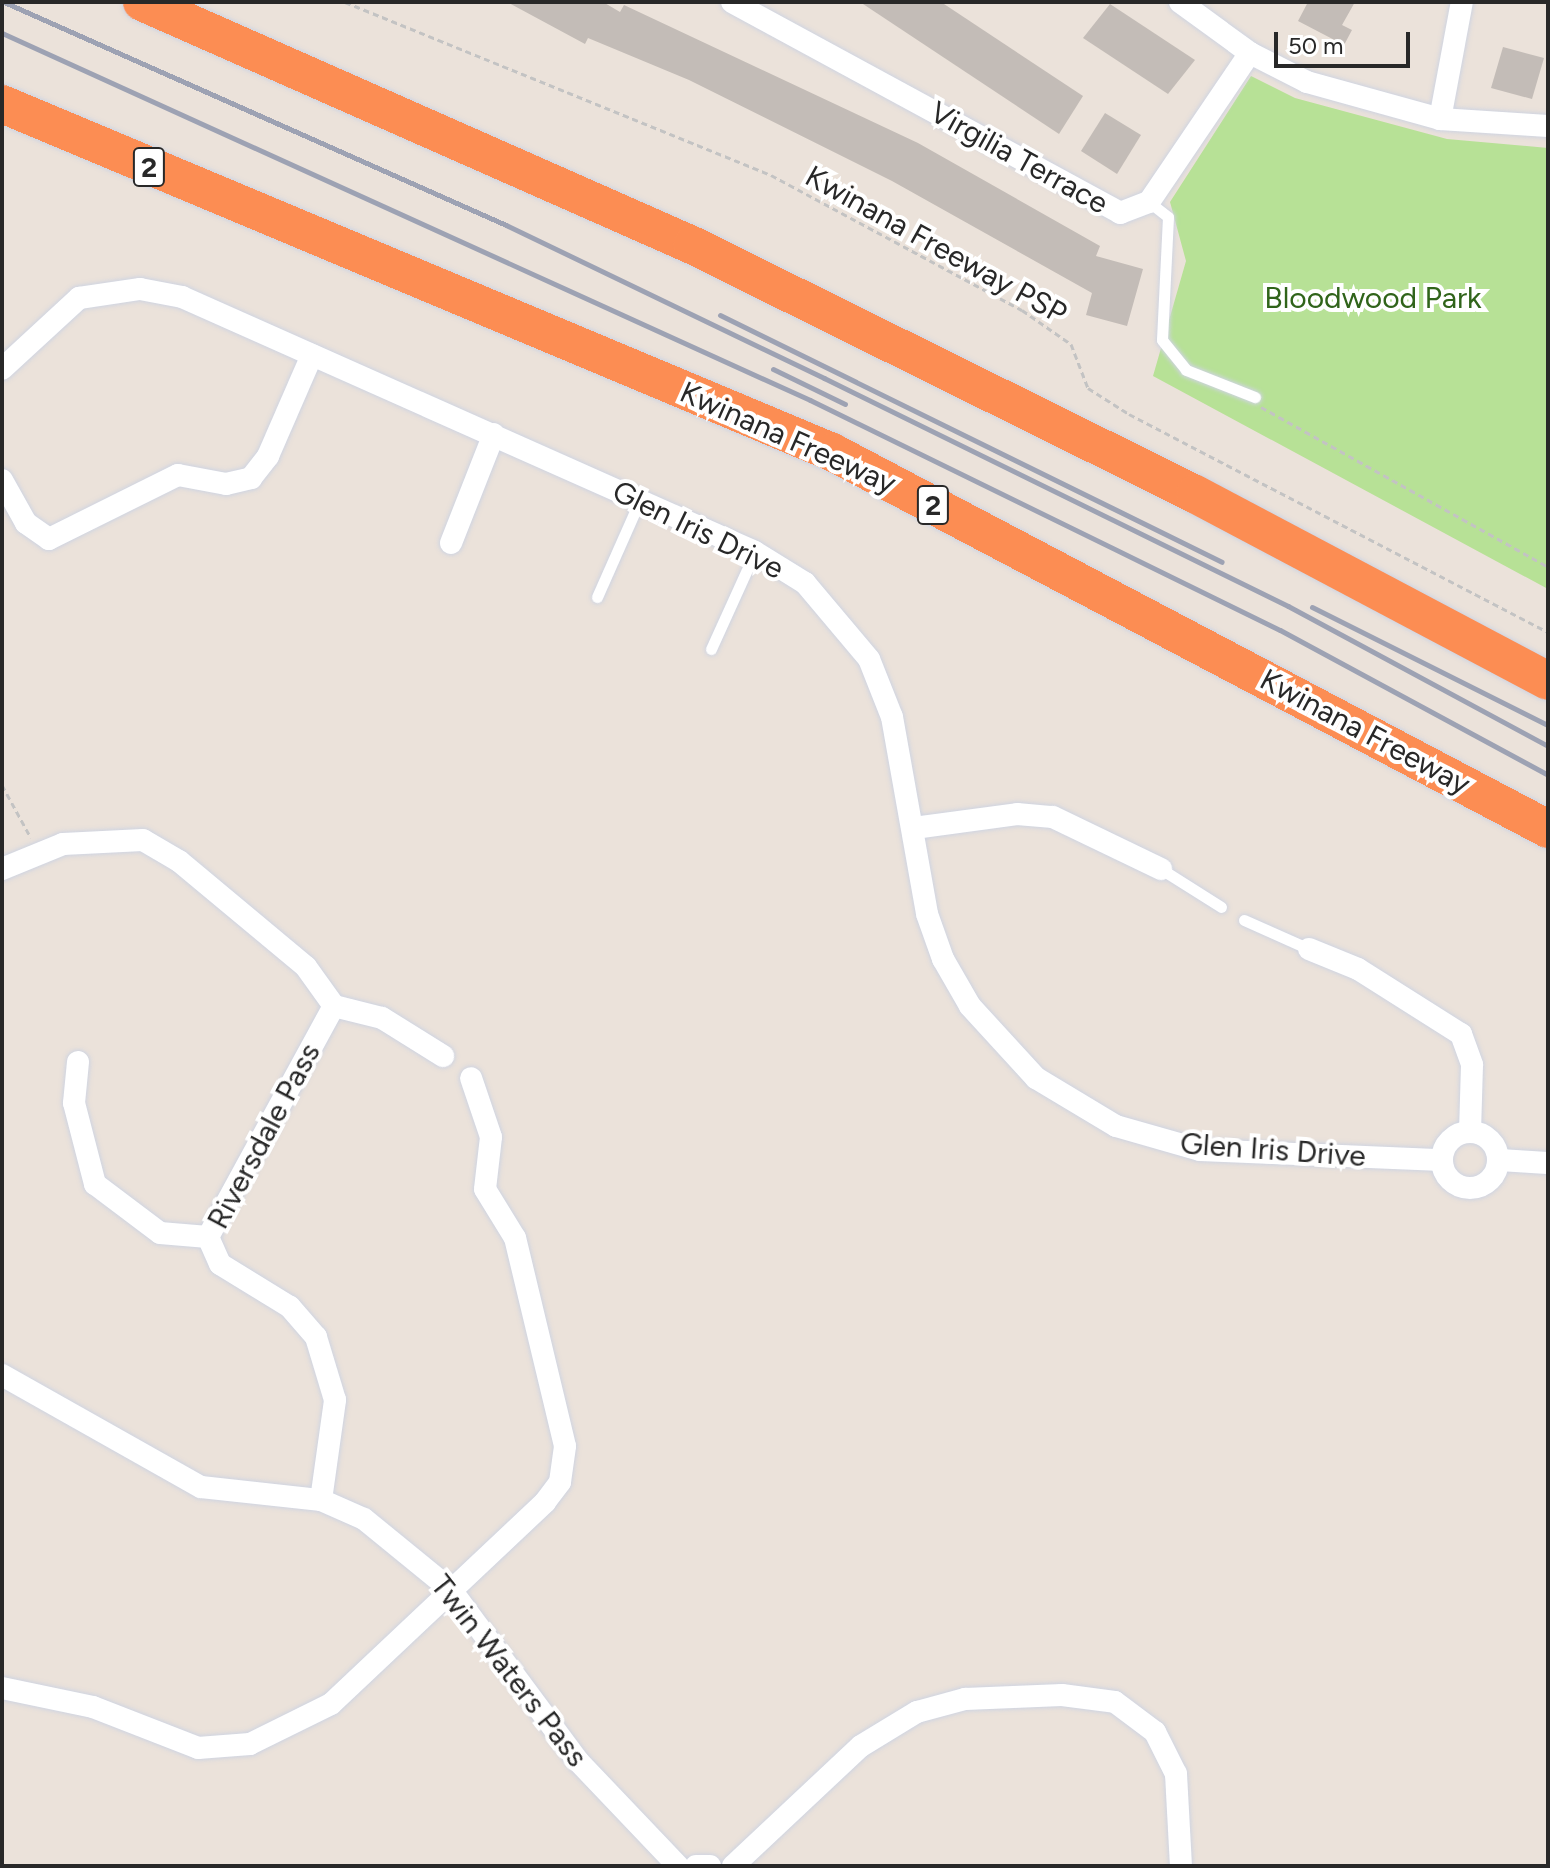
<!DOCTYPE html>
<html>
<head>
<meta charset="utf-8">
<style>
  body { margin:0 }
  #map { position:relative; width:1550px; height:1868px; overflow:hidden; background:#ebe2da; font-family:Figtree,sans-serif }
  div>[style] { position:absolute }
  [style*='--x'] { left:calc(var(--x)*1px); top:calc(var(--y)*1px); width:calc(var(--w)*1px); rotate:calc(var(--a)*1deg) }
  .green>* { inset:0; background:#b7e196 }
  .building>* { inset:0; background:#c3bcb7 }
  .path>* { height:3px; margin-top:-1.5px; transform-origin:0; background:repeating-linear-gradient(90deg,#c3c3c3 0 6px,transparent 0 10px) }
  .roads { filter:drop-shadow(0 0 2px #cfd4e1) drop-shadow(0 0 2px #cfd4e1) }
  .lane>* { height:11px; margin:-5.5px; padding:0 5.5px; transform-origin:5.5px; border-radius:5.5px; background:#fff }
  .street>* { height:22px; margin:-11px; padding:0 11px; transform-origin:11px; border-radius:11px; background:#fff }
  .street>.ring { margin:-11px; padding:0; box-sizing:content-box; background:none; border:22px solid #fff; border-radius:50% }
  .highway>* { height:38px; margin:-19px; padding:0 19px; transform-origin:19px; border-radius:19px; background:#fc8d53 }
  .rail>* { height:5px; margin:-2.5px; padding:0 2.5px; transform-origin:2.5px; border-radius:2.5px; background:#9da2b3 }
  span { translate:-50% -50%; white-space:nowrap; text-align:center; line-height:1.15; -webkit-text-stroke:8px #fff; paint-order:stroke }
  .shield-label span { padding:2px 6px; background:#fff; border:2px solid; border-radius:6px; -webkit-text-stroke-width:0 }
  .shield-label { font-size:28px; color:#282828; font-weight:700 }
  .street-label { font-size:30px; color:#282828 }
  .park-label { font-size:30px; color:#30641a }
  .frame { position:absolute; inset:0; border:4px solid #282828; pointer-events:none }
  .scale { position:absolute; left:1274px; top:32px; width:136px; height:36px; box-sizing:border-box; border:4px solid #282828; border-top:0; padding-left:10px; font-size:24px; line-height:28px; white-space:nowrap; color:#282828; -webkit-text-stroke:6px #fff; paint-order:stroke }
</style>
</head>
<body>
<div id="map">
  <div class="green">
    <i style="clip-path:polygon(1251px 76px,1295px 98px,1447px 139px,1548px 148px,1548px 589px,1153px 376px,1186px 261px,1170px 202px)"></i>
  </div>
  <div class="building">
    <i style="clip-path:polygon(507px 2px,603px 2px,620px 12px,624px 5px,918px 143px,1100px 246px,1096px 256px,1143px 269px,1127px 326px,1086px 315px,1092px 293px,892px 181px,689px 80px,588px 38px,585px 44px)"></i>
    <i style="clip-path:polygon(860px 2px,941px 2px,1083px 96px,1059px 134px)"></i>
    <i style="clip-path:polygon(1308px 2px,1355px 2px,1342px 25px,1352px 30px,1344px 45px,1298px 21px)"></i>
    <i style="clip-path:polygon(1110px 4px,1195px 60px,1168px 94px,1083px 38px)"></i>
    <i style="clip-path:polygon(1503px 47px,1544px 58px,1532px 99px,1491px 88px)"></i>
    <i style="clip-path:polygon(1105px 113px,1141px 135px,1117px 174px,1081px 151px)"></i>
  </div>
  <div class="path">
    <i style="--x:345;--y:2;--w:460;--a:22.1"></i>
    <i style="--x:771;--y:175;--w:285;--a:28.3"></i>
    <i style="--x:1022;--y:310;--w:60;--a:34.8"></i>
    <i style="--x:1071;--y:344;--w:47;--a:68.9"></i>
    <i style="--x:1088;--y:388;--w:49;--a:32.4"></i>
    <i style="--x:1129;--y:414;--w:472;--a:27.5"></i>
    <i style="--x:1261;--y:407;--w:329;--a:29.1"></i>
    <i style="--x:2;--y:785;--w:60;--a:61.3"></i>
  </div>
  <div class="roads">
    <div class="lane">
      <i style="--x:1149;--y:202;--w:24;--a:38"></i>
      <i style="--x:1168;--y:217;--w:123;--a:92.8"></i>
      <i style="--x:1162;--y:340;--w:38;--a:51"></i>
      <i style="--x:1186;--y:370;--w:74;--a:21.4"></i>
      <i style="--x:597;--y:597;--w:106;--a:-66.1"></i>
      <i style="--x:711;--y:649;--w:107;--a:-65.6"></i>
      <i style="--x:1161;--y:869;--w:71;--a:32.3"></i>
      <i style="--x:1244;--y:920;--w:71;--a:24"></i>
    </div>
    <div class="street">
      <i style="--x:732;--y:2;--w:442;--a:28.5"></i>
      <i style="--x:1120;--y:213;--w:31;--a:-21"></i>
      <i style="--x:1149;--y:202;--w:180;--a:-55.9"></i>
      <i style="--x:1180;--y:2;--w:87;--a:36.1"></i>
      <i style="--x:1250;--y:53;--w:64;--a:27"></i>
      <i style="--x:1307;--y:82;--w:138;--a:15.5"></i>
      <i style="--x:1440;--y:119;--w:108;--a:3.7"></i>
      <i style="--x:1440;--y:119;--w:119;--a:-79.4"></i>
      <i style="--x:2;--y:369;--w:105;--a:-42.7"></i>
      <i style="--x:79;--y:298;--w:62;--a:-8.4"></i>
      <i style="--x:140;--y:289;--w:43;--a:10.8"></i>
      <i style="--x:182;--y:297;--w:627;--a:23.99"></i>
      <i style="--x:755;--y:552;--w:59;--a:31.8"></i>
      <i style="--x:805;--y:583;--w:99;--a:49.9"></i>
      <i style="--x:869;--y:659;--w:62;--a:68.4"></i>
      <i style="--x:892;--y:717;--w:200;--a:79.9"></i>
      <i style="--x:927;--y:914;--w:48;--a:70.4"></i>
      <i style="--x:943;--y:959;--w:54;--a:60.1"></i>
      <i style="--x:970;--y:1006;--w:98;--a:47.5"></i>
      <i style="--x:1036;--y:1078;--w:93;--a:31"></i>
      <i style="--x:1116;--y:1126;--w:87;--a:15.9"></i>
      <i style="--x:1200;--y:1150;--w:242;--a:2.4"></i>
      <i style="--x:2;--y:480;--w:49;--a:60.8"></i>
      <i style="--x:26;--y:523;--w:28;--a:35"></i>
      <i style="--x:49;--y:539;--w:144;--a:-26.4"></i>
      <i style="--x:178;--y:475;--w:49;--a:10.6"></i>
      <i style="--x:226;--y:484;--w:26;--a:-13"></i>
      <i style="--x:251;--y:478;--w:28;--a:-52"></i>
      <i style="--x:268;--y:456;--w:110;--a:-66.5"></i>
      <i style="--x:451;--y:543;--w:117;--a:-68.5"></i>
      <i style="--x:914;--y:828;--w:104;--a:-7.7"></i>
      <i style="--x:1017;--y:814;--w:36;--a:5"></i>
      <i style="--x:1053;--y:817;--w:120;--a:25.7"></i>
      <i style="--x:2;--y:869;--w:66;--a:-22.3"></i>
      <i style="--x:63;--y:844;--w:80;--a:-2.9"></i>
      <i style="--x:143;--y:840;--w:42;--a:30.3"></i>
      <i style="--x:179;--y:861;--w:165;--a:39.8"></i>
      <i style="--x:306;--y:967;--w:48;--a:54.3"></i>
      <i style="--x:1309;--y:949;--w:53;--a:22.2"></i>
      <i style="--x:1358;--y:969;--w:122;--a:32.3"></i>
      <i style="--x:1461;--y:1034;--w:33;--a:70"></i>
      <i style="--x:1472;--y:1065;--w:66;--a:91.7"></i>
      <i style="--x:334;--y:1006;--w:49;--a:14"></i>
      <i style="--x:382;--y:1018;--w:72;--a:31.9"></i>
      <i style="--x:78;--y:1062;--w:41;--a:95.6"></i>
      <i style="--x:74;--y:1103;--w:84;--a:75.5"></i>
      <i style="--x:95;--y:1184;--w:81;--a:37"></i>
      <i style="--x:160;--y:1233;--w:48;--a:4.8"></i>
      <i class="ring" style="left:1442px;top:1132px;width:34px;height:34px"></i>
      <i style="--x:1499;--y:1160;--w:49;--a:3.5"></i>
      <i style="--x:2;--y:1375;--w:228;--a:29.4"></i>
      <i style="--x:201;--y:1487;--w:121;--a:6.2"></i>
      <i style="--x:321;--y:1500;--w:47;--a:23.8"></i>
      <i style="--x:364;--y:1519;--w:112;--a:39.2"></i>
      <i style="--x:451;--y:1590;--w:213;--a:53.4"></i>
      <i style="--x:578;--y:1761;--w:145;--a:46.4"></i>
      <i style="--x:321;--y:1500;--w:101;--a:-82"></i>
      <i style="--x:335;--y:1400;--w:66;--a:-106.8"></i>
      <i style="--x:316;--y:1337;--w:40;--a:-131"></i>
      <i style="--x:290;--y:1307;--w:82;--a:-148.4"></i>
      <i style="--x:220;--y:1264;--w:30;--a:-114"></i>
      <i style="--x:208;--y:1237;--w:263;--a:-61.4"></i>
      <i style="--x:2;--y:1688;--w:93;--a:11.8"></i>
      <i style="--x:93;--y:1707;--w:113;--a:21.3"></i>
      <i style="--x:198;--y:1748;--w:52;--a:-4.4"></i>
      <i style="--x:250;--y:1744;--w:90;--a:-26.3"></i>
      <i style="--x:331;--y:1704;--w:294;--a:-43.3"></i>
      <i style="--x:545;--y:1502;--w:25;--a:-53"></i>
      <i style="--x:560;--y:1482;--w:36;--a:-82"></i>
      <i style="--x:565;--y:1446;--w:214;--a:-103.5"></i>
      <i style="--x:515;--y:1238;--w:57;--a:-121.5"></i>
      <i style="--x:485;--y:1189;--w:52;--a:-83.4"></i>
      <i style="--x:491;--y:1137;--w:62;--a:-108.7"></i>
      <i style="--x:696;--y:1866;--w:14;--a:0"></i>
      <i style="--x:733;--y:1866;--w:175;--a:-43.2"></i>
      <i style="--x:861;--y:1746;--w:66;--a:-31.3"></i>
      <i style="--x:917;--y:1712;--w:50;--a:-15.2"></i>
      <i style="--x:965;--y:1699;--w:97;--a:-2.4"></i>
      <i style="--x:1062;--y:1695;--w:53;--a:7.5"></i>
      <i style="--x:1115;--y:1702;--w:50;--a:36.9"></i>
      <i style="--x:1155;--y:1732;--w:47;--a:63.4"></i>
      <i style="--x:1176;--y:1774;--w:92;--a:86.9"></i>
    </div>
    <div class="highway">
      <i style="--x:142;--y:2;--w:601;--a:23.84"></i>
      <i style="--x:692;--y:245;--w:561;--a:26.34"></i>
      <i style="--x:1195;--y:494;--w:399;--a:27.9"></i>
      <i style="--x:2;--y:104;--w:900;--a:22.75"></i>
      <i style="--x:832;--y:452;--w:809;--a:27.77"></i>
    </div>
  </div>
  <div class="rail">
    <i style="--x:4;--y:2;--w:549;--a:23.95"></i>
    <i style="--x:506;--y:225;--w:353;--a:25.7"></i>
    <i style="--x:824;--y:378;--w:517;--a:26.17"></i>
    <i style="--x:1288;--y:606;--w:295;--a:28.3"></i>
    <i style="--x:2;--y:33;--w:887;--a:24.43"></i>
    <i style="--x:810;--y:400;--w:523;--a:26.08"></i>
    <i style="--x:1280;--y:630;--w:305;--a:28.4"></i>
    <i style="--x:720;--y:315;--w:559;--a:26.2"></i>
    <i style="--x:773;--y:369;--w:80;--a:25.9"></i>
    <i style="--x:1312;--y:607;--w:264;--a:26.6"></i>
  </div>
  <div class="shield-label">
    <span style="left:149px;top:167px">2</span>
    <span style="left:933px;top:505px">2</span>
  </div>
  <div class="street-label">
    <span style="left:1019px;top:158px;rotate:29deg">Virgilia Terrace</span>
    <span style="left:936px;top:245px;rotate:29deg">Kwinana Freeway PSP</span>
    <span style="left:788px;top:438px;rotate:24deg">Kwinana Freeway</span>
    <span style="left:698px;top:530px;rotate:26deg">Glen Iris Drive</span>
    <span style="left:1365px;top:732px;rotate:28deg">Kwinana Freeway</span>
    <span style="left:264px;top:1136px;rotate:-62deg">Riversdale Pass</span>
    <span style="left:1273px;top:1150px;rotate:4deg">Glen Iris Drive</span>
    <span style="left:509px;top:1671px;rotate:52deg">Twin Waters Pass</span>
  </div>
  <div class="park-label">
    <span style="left:1373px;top:298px">Bloodwood Park</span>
  </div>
  <div class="frame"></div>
  <div class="scale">50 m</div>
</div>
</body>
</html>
